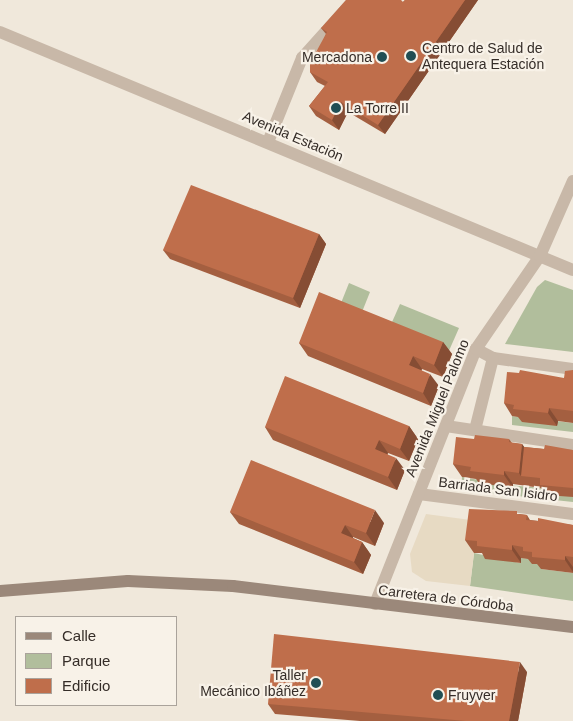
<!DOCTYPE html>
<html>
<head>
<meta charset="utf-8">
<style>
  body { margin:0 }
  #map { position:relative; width:573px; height:721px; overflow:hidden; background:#f0e8db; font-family:Arial,sans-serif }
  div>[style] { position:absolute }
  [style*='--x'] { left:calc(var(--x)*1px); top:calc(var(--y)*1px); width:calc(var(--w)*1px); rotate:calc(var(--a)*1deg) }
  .green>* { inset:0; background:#b1be9c }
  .plaza>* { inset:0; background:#e7dac3 }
  .street>* { height:12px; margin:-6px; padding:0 6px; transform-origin:6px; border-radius:6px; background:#c8b8a8 }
  .secondary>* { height:12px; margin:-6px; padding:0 6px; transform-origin:6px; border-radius:6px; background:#9b887a }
  .wall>* { inset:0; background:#a45f40 }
  .shaded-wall>* { inset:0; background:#864d34 }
  .building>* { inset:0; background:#bf6e4b }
  .dots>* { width:14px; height:14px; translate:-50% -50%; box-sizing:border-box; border:2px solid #f8f2e8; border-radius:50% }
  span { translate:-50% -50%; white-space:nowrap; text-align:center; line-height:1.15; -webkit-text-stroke:4.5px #f8f2e8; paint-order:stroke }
  .poi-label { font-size:14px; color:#352d28 }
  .left { translate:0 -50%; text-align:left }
  .right { translate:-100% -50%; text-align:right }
  .street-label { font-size:14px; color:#352d28 }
  .legend { position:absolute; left:15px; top:616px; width:162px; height:90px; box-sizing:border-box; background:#f8f2e8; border:1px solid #aaa39b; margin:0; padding:6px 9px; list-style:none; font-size:15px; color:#352d28 }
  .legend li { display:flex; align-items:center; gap:10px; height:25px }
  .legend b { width:25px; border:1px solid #aaa39b }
</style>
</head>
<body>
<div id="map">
  <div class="green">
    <i style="clip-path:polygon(545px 280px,573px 290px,573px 352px,505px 344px,537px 287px)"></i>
    <i style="clip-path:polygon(349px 283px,370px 292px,360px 317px,339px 308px)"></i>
    <i style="clip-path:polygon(400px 304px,459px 328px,448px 353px,389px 329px)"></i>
    <i style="clip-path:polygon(512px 416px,573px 423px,573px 432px,512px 425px)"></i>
    <i style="clip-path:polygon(462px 477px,479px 480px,479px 483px,547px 488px,573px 497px,573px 502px,461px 490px)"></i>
    <i style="clip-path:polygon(474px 553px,520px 563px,521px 558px,532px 559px,541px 565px,541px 569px,573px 573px,573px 601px,470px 586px)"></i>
  </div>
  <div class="plaza">
    <i style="clip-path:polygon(426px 514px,478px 521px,470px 586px,426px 581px,412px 572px,410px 554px)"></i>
  </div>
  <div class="street">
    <i style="--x:0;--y:32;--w:620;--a:22.56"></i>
    <i style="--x:268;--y:142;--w:91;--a:-68"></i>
    <i style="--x:302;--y:58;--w:78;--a:-48.1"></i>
    <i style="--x:476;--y:349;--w:19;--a:28"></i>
    <i style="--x:493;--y:358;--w:81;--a:7.8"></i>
    <i style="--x:446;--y:426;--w:128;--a:8.5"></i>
    <i style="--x:475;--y:430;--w:74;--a:-76"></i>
    <i style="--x:419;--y:494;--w:155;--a:7.4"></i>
    <i style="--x:375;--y:604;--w:274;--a:-68.4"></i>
    <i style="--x:476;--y:349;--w:113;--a:-55.5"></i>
    <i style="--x:540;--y:256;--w:82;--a:-66.3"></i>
  </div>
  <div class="secondary">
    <i style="--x:0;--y:591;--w:128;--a:-4.5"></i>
    <i style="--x:128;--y:581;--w:105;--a:2.7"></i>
    <i style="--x:233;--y:586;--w:342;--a:6.9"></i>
  </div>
  <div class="wall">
    <i style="clip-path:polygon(405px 0,478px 0,385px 134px,348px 112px,339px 130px,316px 116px,309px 106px,325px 86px,317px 82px,310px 72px,326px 34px,321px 28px,403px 2px)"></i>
    <i style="clip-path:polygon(319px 234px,326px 244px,300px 308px,170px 259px,163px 250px)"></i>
    <i style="clip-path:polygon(443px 342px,452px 354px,443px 377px,422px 369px,421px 370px,439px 386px,431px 406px,308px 356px,299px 343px)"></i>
    <i style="clip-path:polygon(573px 370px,573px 423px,558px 421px,557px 426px,522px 422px,518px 417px,512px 416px,504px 403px,564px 378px)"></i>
    <i style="clip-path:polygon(409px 426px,418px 439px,409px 461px,388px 453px,387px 454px,405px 470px,397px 490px,273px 440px,265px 427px)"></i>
    <i style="clip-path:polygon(474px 439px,509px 439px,512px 443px,522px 444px,524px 447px,544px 449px,573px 450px,573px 497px,546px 495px,541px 488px,513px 484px,513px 488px,479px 483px,476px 479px,462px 477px,453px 464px)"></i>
    <i style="clip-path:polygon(230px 512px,384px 523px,375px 546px,353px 537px,353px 538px,362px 542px,371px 555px,363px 574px,239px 524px)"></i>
    <i style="clip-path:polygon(519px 514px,527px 515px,530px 520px,573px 525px,573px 573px,541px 569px,537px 564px,532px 564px,528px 559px,521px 558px,521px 563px,485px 559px,482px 553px,474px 553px,465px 540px)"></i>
    <i style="clip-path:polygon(527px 672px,518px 721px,360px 721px,275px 714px,268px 704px)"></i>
  </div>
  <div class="shaded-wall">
    <i style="clip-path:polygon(465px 0,478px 0,385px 134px,378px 125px)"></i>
    <i style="clip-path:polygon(341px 102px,348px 112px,339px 130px,332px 120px)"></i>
    <i style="clip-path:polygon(319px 234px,326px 244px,300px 308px,293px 298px)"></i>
    <i style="clip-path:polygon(443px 342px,452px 354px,443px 377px,434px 365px)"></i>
    <i style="clip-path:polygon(413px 356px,422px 369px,418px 378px,409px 365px)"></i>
    <i style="clip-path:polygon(430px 374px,439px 386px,431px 406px,423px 393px)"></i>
    <i style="clip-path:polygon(549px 408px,558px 421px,557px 426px,548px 413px)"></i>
    <i style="clip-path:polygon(409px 426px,418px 439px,409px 461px,400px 449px)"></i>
    <i style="clip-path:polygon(379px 440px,388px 453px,384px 462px,375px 449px)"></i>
    <i style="clip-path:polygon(522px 444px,531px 456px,521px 476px,519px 473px)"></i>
    <i style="clip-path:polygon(396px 458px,405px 470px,397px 490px,388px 477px)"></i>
    <i style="clip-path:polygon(504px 471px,513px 484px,513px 488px,504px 475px)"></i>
    <i style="clip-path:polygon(375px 510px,384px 523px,375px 546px,366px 533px)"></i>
    <i style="clip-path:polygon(345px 525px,353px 537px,350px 546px,341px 533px)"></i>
    <i style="clip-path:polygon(362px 542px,371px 555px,363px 574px,354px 562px)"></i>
    <i style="clip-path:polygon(512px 545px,521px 558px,521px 563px,512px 550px)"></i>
    <i style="clip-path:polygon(565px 556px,573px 567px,573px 572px,565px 560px)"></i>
    <i style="clip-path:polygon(520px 662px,527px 672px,518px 721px,509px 721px)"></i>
  </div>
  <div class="building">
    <i style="clip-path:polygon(346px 0,401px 0,403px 2px,405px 0,465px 0,378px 125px,341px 102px,332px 120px,309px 106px,328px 82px,310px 72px,310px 63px,327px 32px,321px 28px)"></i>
    <i style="clip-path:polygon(191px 185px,319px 234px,293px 298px,163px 250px)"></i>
    <i style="clip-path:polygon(319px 292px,443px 342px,434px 365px,413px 356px,409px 365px,430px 374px,423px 393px,299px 343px)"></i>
    <i style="clip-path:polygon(520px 370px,564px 378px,565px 371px,573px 370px,573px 411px,549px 408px,548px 413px,513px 409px,514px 405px,504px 403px,507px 372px,519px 373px)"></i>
    <i style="clip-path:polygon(285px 376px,409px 426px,400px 449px,379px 440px,375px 449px,396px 458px,388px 477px,265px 427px)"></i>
    <i style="clip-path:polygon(475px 435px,509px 439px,509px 442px,522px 444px,519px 473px,504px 471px,504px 475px,470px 471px,471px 467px,453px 464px,456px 437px,474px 439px)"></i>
    <i style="clip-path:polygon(545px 445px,573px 450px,573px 488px,540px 485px,540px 478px,521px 476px,524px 447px,544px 449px)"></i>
    <i style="clip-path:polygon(251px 460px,375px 510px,366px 533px,345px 525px,341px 533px,362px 542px,354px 562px,230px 512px)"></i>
    <i style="clip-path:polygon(469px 509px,517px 511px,517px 514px,527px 515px,526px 520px,538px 521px,538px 518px,573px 525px,573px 557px,565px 556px,565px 560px,532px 557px,532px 552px,523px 551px,523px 547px,512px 545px,512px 550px,477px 546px,477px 541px,465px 540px)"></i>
    <i style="clip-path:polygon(274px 634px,520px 662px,509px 721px,466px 721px,268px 704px)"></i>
  </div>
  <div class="dots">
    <i style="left:411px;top:56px;background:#204e54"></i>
    <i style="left:382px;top:57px;background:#204e54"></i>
    <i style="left:336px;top:108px;background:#204e54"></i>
    <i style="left:316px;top:683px;background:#204e54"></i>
    <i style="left:438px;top:695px;background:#204e54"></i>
  </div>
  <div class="poi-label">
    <span class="left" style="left:422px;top:56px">Centro de Salud de<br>Antequera Estación</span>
    <span class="right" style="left:372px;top:57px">Mercadona</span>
    <span class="left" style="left:346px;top:108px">La Torre II</span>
    <span class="right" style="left:306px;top:683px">Taller<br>Mecánico Ibáñez</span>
    <span class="left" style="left:448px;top:695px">Fruyver</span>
  </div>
  <div class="street-label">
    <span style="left:293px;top:136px;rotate:23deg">Avenida Estación</span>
    <span style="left:437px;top:408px;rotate:-68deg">Avenida Miguel Palomo</span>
    <span style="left:498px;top:489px;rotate:7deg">Barriada San Isidro</span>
    <span style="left:446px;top:598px;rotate:7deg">Carretera de Córdoba</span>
  </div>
  <ul class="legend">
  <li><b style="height:6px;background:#9b887a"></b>Calle</li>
  <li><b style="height:14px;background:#b1be9c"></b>Parque</li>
  <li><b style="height:14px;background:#bf6e4b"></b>Edificio</li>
  </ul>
</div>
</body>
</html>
